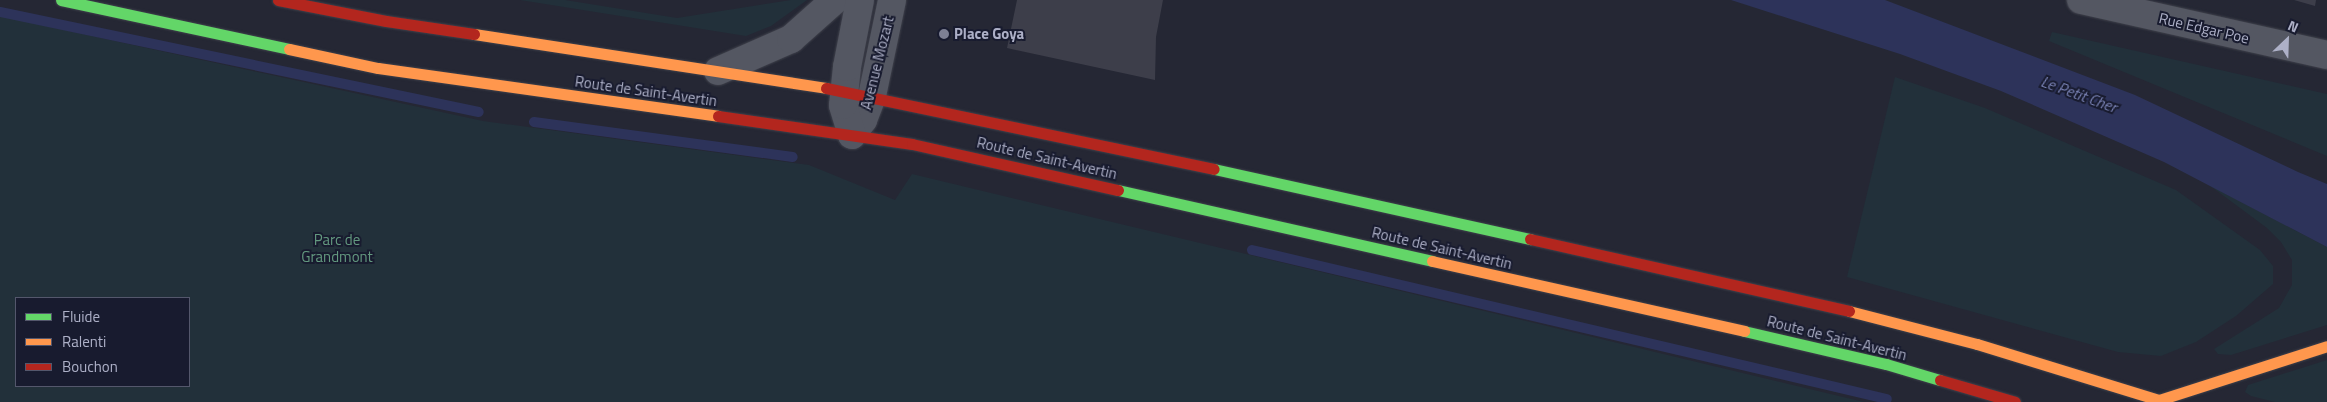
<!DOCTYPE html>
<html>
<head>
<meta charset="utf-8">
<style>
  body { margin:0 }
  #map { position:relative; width:2327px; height:402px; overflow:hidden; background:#252734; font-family:"Titillium Web",sans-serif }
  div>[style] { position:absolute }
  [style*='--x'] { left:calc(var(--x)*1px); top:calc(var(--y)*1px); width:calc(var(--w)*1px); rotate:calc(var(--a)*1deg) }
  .green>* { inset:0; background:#22303a }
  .water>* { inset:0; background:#2d335a }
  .stream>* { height:10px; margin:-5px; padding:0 5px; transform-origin:5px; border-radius:5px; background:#2d335a }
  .building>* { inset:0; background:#3d3e4a }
  .roads { filter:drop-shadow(0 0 1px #3f414b) drop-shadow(0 0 1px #3f414b) }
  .street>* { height:28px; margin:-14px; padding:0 14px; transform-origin:14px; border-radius:14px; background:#545762 }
  .fast>* { height:11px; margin:-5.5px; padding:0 5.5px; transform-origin:5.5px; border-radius:5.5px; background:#63d668 }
  .slow>* { height:11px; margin:-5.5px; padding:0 5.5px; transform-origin:5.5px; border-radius:5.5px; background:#ff974d }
  .jam>* { height:11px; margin:-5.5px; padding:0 5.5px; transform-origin:5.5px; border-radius:5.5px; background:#b3261e }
  .dots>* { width:14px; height:14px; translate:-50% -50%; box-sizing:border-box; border:2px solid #181b2f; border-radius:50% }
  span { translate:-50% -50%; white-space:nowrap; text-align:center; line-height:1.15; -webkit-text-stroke:4px #181b2f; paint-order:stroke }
  .street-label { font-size:15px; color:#adb0c7 }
  .poi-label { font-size:15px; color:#adb0c7; font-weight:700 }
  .left { translate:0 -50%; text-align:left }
  .park-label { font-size:15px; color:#63997f }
  .water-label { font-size:16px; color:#7a83b6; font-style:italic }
  .legend { position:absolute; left:15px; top:297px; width:175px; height:90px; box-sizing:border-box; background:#181b2f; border:1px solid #54576c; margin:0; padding:6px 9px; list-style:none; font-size:15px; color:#adb0c7 }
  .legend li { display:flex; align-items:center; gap:10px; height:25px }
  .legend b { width:25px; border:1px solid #54576c }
  .north { position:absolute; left:2262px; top:15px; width:50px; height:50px; -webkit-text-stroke:4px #181b2f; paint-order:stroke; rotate:24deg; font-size:14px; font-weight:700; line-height:20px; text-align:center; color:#adb0c7 }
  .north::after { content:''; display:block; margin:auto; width:18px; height:22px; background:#adb0c7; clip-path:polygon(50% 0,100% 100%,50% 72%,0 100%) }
</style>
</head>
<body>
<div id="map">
  <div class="green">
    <i style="clip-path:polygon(520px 0,565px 0,677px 18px,791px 0,807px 0,771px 26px,746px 36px)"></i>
    <i style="clip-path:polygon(evenodd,0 16px,483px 121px,809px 165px,895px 200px,912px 174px,1864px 402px,0 402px,0 16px,16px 298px,189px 298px,189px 386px,16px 386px,16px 298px)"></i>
    <i style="clip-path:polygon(2052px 32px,2327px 94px,2327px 156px,2049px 41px)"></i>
    <i style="clip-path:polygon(1895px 77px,1985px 108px,2176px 190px,2260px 250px,2273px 266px,2273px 284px,2236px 316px,2196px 342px,2161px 356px,2118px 352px,1847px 277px)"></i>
    <i style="clip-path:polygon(2209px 185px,2327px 247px,2327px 325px,2231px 355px,2218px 354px,2214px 349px,2279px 308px,2292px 285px,2292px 260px,2281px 242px,2267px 228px)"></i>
    <i style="clip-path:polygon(2327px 360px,2327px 402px,2275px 402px,2251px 396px,2245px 392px,2248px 385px)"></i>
  </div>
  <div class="water">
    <i style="clip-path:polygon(1731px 0,1885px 0,2135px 95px,2298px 172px,2327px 184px,2327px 247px,2164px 162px,2001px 91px,1900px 54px)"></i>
  </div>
  <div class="stream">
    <i style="--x:0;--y:12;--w:489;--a:11.8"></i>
    <i style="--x:534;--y:122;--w:261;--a:7.7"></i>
    <i style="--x:1252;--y:250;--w:652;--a:13.21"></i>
  </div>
  <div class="building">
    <i style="clip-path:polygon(1017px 0,1163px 0,1156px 37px,1155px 80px,1007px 48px)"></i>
    <i style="clip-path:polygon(2294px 0,2316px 0,2315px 6px)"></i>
  </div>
  <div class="roads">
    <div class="street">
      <i style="--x:2081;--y:0;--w:252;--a:12.6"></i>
      <i style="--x:718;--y:71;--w:80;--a:-23.7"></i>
      <i style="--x:791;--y:39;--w:59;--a:-41.6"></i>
      <i style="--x:852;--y:135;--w:19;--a:-54"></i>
      <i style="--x:863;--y:120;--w:26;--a:-69"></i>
      <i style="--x:872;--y:96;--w:98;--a:-78.2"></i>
      <i style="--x:852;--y:135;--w:31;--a:-107"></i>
      <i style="--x:843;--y:105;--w:38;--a:-84"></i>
      <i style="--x:847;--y:67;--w:68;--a:-79"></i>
    </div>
    <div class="fast">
      <i style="--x:61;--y:0;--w:233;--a:12.1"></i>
      <i style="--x:1214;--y:169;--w:324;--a:12.5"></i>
      <i style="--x:1118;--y:190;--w:322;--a:12.7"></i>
      <i style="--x:1744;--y:331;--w:146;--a:13.1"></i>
      <i style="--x:1886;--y:364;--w:56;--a:16.5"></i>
    </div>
    <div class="slow">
      <i style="--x:474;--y:34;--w:356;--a:8.7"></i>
      <i style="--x:289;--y:49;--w:91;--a:12.1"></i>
      <i style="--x:378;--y:68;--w:343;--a:8"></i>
      <i style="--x:1432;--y:261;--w:320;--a:12.6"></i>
      <i style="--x:1849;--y:311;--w:132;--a:14.5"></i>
      <i style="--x:1977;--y:344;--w:197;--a:17.1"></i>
      <i style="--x:2159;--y:400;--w:176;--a:-17.8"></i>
    </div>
    <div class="jam">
      <i style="--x:278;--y:0;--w:110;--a:11"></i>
      <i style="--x:386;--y:21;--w:89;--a:8.4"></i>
      <i style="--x:826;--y:88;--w:396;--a:11.8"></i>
      <i style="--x:718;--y:116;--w:196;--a:8.2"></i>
      <i style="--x:912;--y:144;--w:211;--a:12.6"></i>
      <i style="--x:1530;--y:239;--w:327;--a:12.7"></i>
      <i style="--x:1940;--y:380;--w:78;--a:16.3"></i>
    </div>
  </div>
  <div class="dots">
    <i style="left:944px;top:34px;background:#7d8094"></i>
  </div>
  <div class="street-label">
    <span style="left:2204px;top:28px;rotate:13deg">Rue Edgar Poe</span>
    <span style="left:877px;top:63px;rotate:-76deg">Avenue Mozart</span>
    <span style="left:646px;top:91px;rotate:8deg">Route de Saint-Avertin</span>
    <span style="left:1047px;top:158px;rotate:13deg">Route de Saint-Avertin</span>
    <span style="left:1442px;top:248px;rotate:13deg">Route de Saint-Avertin</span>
    <span style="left:1837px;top:338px;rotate:14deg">Route de Saint-Avertin</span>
  </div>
  <div class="poi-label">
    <span class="left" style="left:954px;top:34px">Place Goya</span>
  </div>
  <div class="park-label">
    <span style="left:337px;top:248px">Parc de<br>Grandmont</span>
  </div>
  <div class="water-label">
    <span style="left:2079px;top:94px;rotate:20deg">Le Petit Cher</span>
  </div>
  <ul class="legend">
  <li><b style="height:6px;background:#63d668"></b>Fluide</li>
  <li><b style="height:6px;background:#ff974d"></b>Ralenti</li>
  <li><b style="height:6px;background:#b3261e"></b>Bouchon</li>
  </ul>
  <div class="north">N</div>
</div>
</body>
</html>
